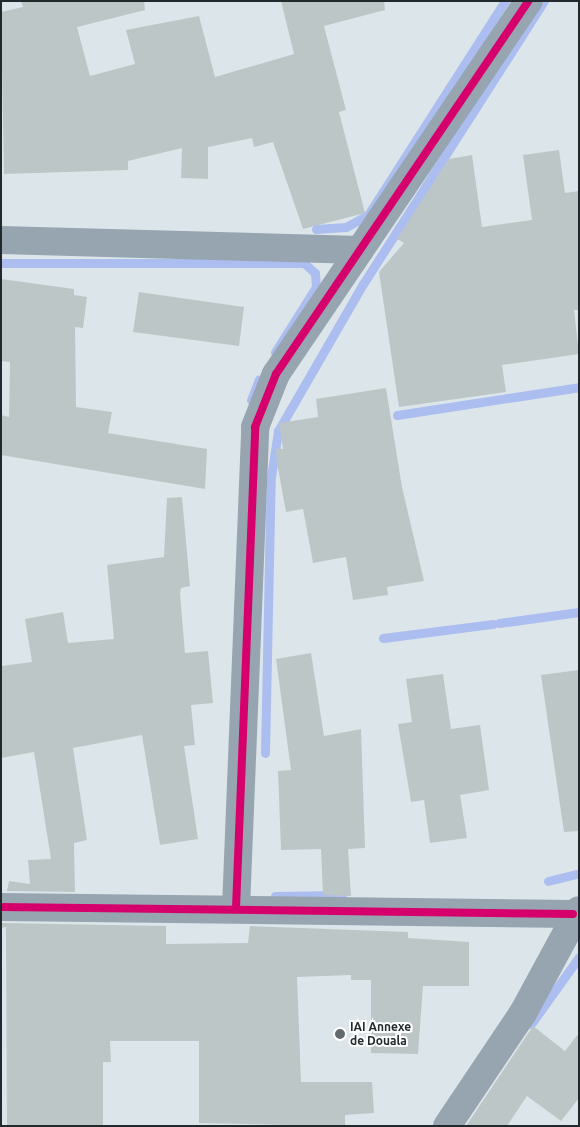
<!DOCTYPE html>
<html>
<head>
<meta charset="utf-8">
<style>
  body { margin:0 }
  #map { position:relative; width:580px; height:1127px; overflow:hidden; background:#dce6ea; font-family:Ubuntu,sans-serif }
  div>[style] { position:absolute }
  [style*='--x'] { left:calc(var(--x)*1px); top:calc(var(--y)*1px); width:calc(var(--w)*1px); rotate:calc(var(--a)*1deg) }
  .stream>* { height:9px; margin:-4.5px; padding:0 4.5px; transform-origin:4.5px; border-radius:4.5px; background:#acbdf0 }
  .building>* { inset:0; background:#bdc6c7 }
  .street>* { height:28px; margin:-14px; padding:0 14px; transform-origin:14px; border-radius:14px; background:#97a5b1 }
  .cycleway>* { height:8px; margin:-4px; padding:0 4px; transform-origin:4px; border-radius:4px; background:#d6006c }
  .dots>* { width:14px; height:14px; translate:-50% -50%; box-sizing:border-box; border:2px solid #fff; border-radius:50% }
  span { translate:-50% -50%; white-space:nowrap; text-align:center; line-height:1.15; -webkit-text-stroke:4px #fff; paint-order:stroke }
  .poi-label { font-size:12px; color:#22292c; font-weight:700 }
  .left { translate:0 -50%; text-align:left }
  .frame { position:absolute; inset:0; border:2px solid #22292c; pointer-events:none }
</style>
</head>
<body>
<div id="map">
  <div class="stream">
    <i style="--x:316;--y:229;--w:30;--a:-4"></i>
    <i style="--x:346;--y:227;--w:25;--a:-29"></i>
    <i style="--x:368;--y:215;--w:254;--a:-57.4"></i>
    <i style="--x:1;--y:263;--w:303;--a:0"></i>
    <i style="--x:304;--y:263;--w:15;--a:42"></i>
    <i style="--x:315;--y:273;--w:14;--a:86"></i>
    <i style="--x:316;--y:287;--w:77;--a:122.2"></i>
    <i style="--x:251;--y:400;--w:22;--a:-69"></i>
    <i style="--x:397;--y:415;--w:184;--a:-8.7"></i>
    <i style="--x:499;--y:623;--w:81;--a:-7.8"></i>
    <i style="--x:383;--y:638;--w:111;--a:-7.3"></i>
    <i style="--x:265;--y:753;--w:276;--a:-88.8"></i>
    <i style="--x:271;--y:477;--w:47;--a:-81.3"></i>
    <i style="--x:278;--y:431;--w:170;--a:-60"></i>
    <i style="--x:363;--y:284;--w:336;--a:-57.4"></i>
    <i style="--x:548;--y:881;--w:32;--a:-14"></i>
    <i style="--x:275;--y:896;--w:67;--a:-0.9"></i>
    <i style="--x:531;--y:1024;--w:82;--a:-54.4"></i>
  </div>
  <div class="building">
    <i style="clip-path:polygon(21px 1px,144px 1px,145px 10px,77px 27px,90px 76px,135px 64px,126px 30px,199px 16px,215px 77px,294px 54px,281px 1px,384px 1px,385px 10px,324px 26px,346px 110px,339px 112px,365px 213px,303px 229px,273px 142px,254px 147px,252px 138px,208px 147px,208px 179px,181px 178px,182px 148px,128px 161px,128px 170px,4px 174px,1px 12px,23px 7px)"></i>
    <i style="clip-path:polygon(559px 150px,565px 193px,579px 191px,579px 310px,574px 310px,579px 354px,502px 365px,506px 392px,399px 407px,379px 272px,404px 243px,397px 239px,449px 159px,472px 155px,482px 227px,532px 220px,523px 155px)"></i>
    <i style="clip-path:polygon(1px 279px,74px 289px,74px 295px,87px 297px,83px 328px,75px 327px,76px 407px,112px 412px,108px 433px,207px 449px,205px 489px,1px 455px,1px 415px,9px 417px,10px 362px,1px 361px)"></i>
    <i style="clip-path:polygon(139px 292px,244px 307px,239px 346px,133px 332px)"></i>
    <i style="clip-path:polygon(386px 388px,402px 487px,424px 581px,387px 587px,388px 595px,353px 600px,346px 557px,313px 563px,303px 509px,286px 512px,277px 463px,276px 449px,283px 449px,279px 423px,318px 417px,316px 399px)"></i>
    <i style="clip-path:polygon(182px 497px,190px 586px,181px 588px,180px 594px,185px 653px,208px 651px,213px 703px,191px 705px,195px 745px,184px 746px,198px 839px,160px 845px,142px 735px,73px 748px,87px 840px,74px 843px,75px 892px,7px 891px,9px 881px,30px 884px,28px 860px,51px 859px,34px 752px,1px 758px,1px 666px,32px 662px,25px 619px,63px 612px,68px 643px,114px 639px,107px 565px,164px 557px,167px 498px)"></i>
    <i style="clip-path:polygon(311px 653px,324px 736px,361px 729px,365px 848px,348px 849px,351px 896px,323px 895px,321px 849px,281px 850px,278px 771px,291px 770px,276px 659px)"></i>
    <i style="clip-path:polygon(579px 670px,579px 831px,564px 832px,541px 675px)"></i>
    <i style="clip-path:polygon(443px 674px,451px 729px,480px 725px,489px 790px,460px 795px,467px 838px,430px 843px,424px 800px,411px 802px,398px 724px,412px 722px,406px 679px)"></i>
    <i style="clip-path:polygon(1px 923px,166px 926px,166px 944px,248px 943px,250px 926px,408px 932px,408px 938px,469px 942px,469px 986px,423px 986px,418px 1054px,371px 1053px,371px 980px,351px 980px,351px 975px,297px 977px,301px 1082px,372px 1082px,374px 1113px,345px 1115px,345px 1126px,199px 1123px,199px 1041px,110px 1041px,111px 1062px,103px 1062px,103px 1126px,7px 1126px,6px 927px,1px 928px)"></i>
    <i style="clip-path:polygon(533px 1026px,565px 1051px,579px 1033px,579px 1098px,561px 1121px,527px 1096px,507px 1126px,466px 1126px)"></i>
  </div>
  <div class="street">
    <i style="--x:1;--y:240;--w:359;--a:1.6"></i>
    <i style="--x:1;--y:907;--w:572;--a:0.7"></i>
    <i style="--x:236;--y:908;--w:481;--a:-87.7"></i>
    <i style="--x:255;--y:427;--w:57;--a:-68.4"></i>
    <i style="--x:276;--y:374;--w:451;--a:-55.9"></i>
    <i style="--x:447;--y:1126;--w:136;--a:-56.1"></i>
    <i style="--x:523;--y:1013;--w:117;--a:-61.5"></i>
  </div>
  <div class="cycleway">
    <i style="--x:1;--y:907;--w:572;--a:0.7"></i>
    <i style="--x:236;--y:908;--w:481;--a:-87.7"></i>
    <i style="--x:255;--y:427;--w:57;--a:-68.4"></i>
    <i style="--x:276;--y:374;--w:451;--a:-55.9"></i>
  </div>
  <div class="dots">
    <i style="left:340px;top:1034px;background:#636b6e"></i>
  </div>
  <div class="poi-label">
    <span class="left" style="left:350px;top:1034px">IAI Annexe<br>de Douala</span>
  </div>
  <div class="frame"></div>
</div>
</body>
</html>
